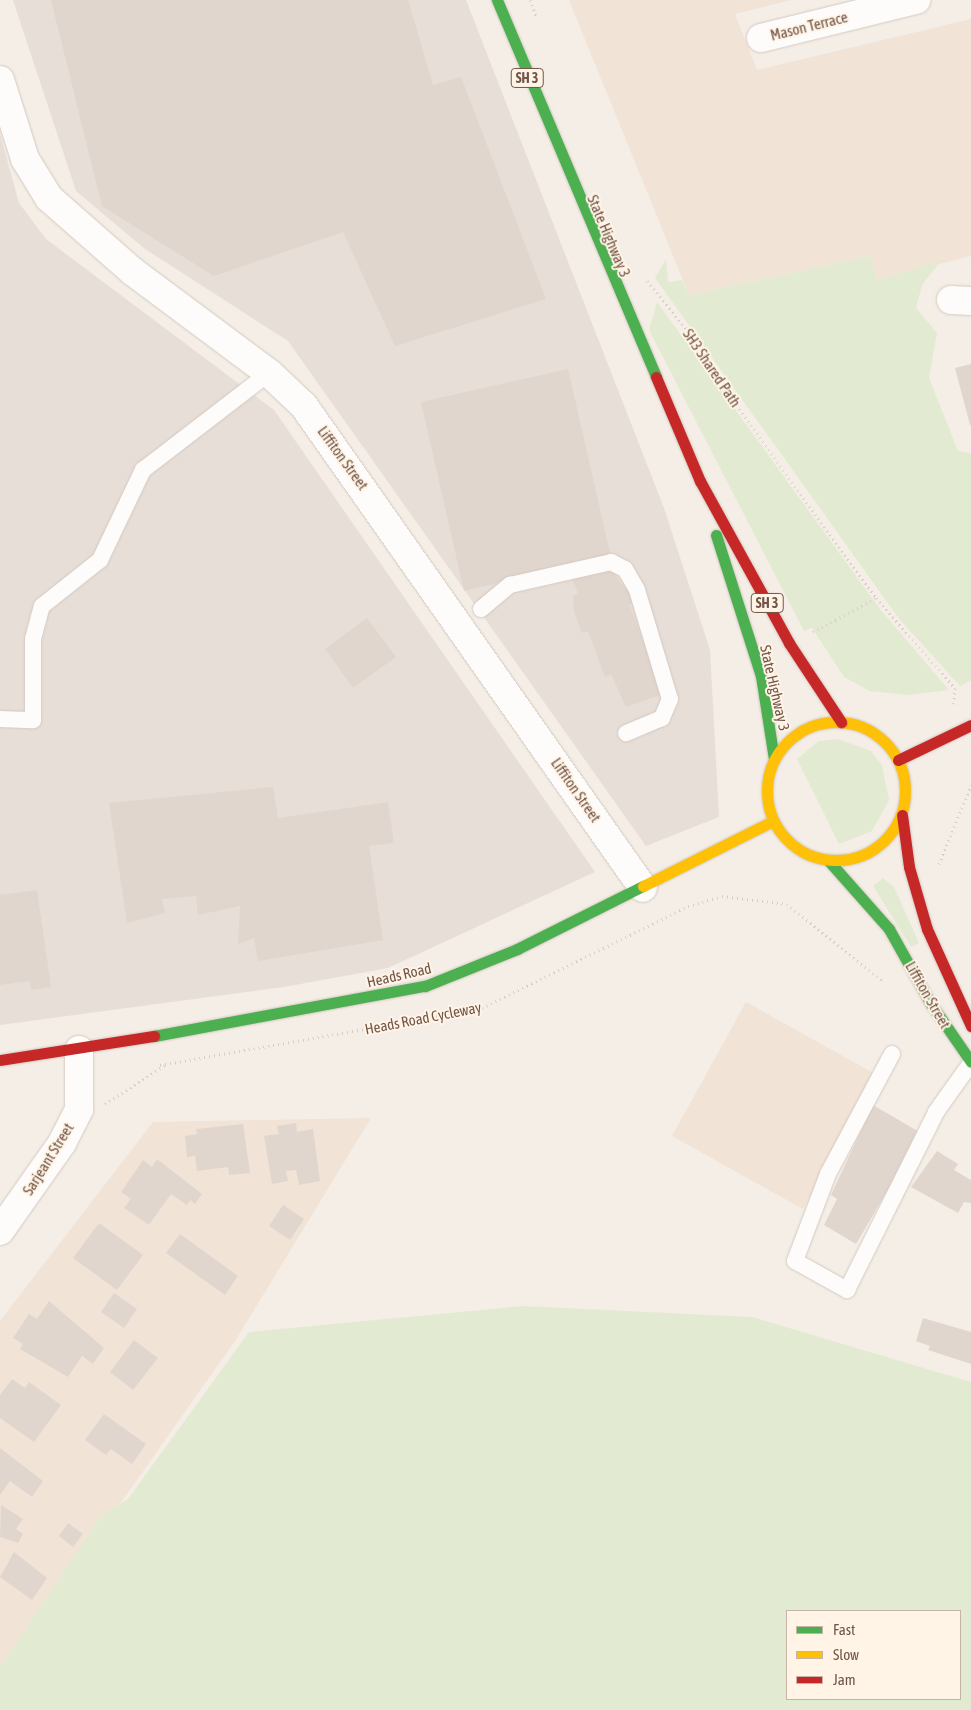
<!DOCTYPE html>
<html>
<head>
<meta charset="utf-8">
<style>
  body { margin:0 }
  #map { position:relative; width:971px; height:1710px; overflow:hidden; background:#f5eee6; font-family:"Asap Condensed",sans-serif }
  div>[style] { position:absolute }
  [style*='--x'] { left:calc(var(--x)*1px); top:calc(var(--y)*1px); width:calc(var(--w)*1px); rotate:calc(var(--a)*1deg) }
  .residential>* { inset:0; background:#f1e3d6 }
  .industrial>* { inset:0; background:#e7ded7 }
  .green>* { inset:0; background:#e2ebd1 }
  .building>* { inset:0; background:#e1d6ce }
  .path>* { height:3px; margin-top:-1.5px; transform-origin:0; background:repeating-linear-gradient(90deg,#d7cdc8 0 1px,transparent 0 5px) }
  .roads { filter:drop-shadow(0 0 1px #d3c9c2) drop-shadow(0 0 1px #d3c9c2) }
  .lane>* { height:16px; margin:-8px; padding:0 8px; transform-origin:8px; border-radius:8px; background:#fefcfb }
  .street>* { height:28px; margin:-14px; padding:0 14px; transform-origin:14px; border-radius:14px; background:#fefcfb }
  .fast>* { height:11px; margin:-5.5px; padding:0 5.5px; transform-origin:5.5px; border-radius:5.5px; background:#4caf50 }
  .slow>* { height:11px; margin:-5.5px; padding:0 5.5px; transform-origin:5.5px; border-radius:5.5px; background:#ffc107 }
  .slow>.ring { margin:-5.5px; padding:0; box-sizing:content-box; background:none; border:11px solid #ffc107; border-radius:50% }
  .jam>* { height:11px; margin:-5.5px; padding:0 5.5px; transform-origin:5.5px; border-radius:5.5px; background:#c62828 }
  span { translate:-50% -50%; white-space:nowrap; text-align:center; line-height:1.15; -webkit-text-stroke:4px #fff4e6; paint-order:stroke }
  .shield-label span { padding:1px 4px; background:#fff4e6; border:1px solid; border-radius:4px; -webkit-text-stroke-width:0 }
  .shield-label { font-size:14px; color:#715548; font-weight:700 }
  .street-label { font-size:15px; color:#715548 }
  .legend { position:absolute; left:786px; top:1610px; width:175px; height:90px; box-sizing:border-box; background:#fff4e6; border:1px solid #c6b4a7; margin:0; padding:6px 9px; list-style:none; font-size:15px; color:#715548 }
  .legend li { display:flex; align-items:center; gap:10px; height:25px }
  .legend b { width:25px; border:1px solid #c6b4a7 }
</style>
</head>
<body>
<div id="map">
  <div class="residential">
    <i style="clip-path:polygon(569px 0,791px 0,735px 14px,757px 70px,971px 19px,971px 256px,876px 280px,871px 256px,689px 295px)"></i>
    <i style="clip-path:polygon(746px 1002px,877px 1075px,803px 1209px,672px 1136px)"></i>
    <i style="clip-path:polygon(371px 1118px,237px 1338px,0 1674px,0 1321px,153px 1122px)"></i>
  </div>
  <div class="industrial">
    <i style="clip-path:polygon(13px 0,466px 0,664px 508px,710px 650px,719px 817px,646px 846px,288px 341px,145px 249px,76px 191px)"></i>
    <i style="clip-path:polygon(0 134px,19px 203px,46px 239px,274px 410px,595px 872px,388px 968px,284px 987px,0 1025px)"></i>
  </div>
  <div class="green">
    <i style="clip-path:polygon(871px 256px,876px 280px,941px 261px,922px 285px,916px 308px,937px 333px,929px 378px,958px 451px,971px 453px,971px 680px,960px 686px,900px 620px,655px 278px,666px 259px,668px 282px,682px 280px,689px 295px)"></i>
    <i style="clip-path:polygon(657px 302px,880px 609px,949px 690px,908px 695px,870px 691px,844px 677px,812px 628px,804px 631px,649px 330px)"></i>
    <i style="clip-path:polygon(838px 739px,871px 751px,882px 765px,889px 800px,872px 831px,839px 844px,797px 759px,819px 741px)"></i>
    <i style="clip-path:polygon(883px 878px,894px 887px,919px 943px,911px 947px,873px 886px)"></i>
    <i style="clip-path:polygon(evenodd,522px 1306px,752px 1317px,971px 1382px,971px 1710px,0 1710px,0 1668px,101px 1516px,128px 1499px,249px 1332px,522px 1306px,787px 1611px,960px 1611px,960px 1699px,787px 1699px,787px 1611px)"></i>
  </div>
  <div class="building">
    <i style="clip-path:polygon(51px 0,408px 0,433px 85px,461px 77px,546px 299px,395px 346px,343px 232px,214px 276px,102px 206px)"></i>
    <i style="clip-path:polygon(971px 364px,971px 425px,970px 425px,955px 368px)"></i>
    <i style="clip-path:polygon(568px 369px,611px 557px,464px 591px,421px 402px)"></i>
    <i style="clip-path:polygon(610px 568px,624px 588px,631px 585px,637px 602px,629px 604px,663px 694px,626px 707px,611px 674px,605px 677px,588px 631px,582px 633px,574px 612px,573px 596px,578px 593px,572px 578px)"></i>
    <i style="clip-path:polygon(367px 618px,396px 657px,353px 688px,325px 649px)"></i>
    <i style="clip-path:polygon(273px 787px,278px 818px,388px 802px,394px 843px,369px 846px,383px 940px,258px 961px,254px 938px,238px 944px,240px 906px,198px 915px,196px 896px,162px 899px,165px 913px,127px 923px,109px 803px)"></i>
    <i style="clip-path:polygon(37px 890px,51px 987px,31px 990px,30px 981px,0 985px,0 895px)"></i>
    <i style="clip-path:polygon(873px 1105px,921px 1133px,856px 1244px,824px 1225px,837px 1199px,831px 1195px)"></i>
    <i style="clip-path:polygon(296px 1123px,297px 1132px,313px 1129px,320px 1181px,299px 1185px,296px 1170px,286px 1171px,288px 1181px,272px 1184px,264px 1136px,279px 1134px,277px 1126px)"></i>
    <i style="clip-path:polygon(243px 1124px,250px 1173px,229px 1175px,228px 1167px,197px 1171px,195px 1156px,187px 1157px,185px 1136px,197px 1134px,196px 1129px)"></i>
    <i style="clip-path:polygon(937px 1151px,958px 1164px,954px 1170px,971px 1180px,971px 1203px,964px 1202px,958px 1213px,911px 1187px)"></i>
    <i style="clip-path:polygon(157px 1159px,202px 1194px,195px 1204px,190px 1200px,187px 1205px,171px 1194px,149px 1225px,124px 1208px,131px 1199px,121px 1192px,143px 1160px,152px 1167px)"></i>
    <i style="clip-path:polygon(283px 1205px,304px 1219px,290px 1240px,269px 1226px)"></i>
    <i style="clip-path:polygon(99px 1223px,143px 1255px,117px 1290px,73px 1258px)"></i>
    <i style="clip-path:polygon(180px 1234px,238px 1276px,225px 1295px,166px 1253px)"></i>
    <i style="clip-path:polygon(114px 1293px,137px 1309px,124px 1328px,101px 1312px)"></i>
    <i style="clip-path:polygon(49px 1301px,104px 1348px,93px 1364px,82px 1356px,68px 1377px,20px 1349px,23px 1344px,13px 1338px,29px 1314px,37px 1319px)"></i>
    <i style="clip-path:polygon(923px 1318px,971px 1332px,971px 1364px,928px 1350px,930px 1346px,916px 1341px)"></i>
    <i style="clip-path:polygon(134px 1340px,158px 1358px,133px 1390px,110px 1372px)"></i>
    <i style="clip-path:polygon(12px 1379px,25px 1388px,29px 1382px,61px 1405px,34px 1442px,0 1418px,0 1395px)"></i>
    <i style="clip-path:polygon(104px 1414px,146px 1444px,132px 1464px,111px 1449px,106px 1455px,85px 1440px)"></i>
    <i style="clip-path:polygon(0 1448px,43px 1481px,32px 1497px,10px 1481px,0 1495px)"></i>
    <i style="clip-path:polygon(1px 1505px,23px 1519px,16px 1529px,23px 1534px,18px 1543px,0 1537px)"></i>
    <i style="clip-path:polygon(68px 1523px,83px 1534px,73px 1547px,59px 1536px)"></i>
    <i style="clip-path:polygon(14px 1552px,47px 1578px,32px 1600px,0 1577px)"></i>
  </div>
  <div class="path">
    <i style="--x:530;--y:0;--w:19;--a:69"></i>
    <i style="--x:647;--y:281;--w:72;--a:50.6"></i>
    <i style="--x:693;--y:337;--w:80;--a:57.7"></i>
    <i style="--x:736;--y:405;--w:238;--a:54"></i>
    <i style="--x:876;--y:598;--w:120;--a:48.7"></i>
    <i style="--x:955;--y:688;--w:16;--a:94"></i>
    <i style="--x:813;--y:632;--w:72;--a:-28.4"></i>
    <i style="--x:939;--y:864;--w:85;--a:-67.9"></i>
    <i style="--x:160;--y:1065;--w:327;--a:-10"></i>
    <i style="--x:482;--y:1008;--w:230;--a:-26.3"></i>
    <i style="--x:688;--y:906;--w:35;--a:-16"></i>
    <i style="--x:722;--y:896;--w:65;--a:7"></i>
    <i style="--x:787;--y:904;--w:121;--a:39"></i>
    <i style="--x:881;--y:980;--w:4;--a:-27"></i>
    <i style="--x:105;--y:1104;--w:72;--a:-33"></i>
  </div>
  <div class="roads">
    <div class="lane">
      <i style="--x:481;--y:609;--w:38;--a:-40"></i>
      <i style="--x:510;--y:585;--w:104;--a:-12.8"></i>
      <i style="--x:611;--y:562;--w:16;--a:27"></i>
      <i style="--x:625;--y:569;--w:24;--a:60"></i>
      <i style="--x:637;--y:590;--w:114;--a:73.2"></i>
      <i style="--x:670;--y:699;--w:21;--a:113"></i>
      <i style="--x:662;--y:718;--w:39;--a:157"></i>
      <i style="--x:0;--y:719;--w:33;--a:2"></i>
      <i style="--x:33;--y:720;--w:81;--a:-90"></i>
      <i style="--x:33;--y:639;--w:34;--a:-75"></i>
      <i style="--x:42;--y:606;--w:74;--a:-38.4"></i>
      <i style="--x:100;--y:560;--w:100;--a:-64.5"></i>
      <i style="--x:143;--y:470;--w:159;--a:-37.6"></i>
      <i style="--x:892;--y:1054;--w:136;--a:118.1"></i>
      <i style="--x:828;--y:1174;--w:93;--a:110.8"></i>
      <i style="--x:795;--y:1261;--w:60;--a:29.1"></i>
      <i style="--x:847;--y:1290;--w:199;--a:-63.4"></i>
      <i style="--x:936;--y:1112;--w:60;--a:-54.5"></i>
    </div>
    <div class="street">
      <i style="--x:761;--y:38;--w:160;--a:-13.8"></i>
      <i style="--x:0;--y:80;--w:83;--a:72.4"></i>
      <i style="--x:25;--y:159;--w:46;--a:58.4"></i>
      <i style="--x:49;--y:198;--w:111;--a:41.3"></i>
      <i style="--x:132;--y:271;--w:171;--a:36.7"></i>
      <i style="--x:269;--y:373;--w:48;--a:43.3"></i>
      <i style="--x:304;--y:406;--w:589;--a:54.88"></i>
      <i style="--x:951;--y:300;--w:20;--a:3"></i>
      <i style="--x:0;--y:1231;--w:108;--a:-54.8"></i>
      <i style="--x:62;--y:1143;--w:38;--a:-63"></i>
      <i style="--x:79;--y:1109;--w:59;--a:-90"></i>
    </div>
    <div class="fast">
      <i style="--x:497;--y:0;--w:409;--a:67.1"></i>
      <i style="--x:716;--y:535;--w:148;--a:72.3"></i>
      <i style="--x:761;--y:676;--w:84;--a:81.1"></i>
      <i style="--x:828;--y:860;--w:92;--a:48.5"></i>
      <i style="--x:889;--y:929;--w:86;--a:60.8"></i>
      <i style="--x:931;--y:1004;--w:70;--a:55.4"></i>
      <i style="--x:154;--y:1036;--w:276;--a:-10.5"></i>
      <i style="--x:425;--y:986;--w:99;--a:-21.9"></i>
      <i style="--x:517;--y:949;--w:141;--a:-26.6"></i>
    </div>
    <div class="slow">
      <i class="ring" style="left:767px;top:722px;width:127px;height:127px"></i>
      <i style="--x:643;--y:886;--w:145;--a:-26.6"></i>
    </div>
    <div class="jam">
      <i style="--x:656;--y:377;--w:113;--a:67.1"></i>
      <i style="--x:700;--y:481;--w:185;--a:61.2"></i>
      <i style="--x:789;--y:643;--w:95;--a:56.6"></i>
      <i style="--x:898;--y:760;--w:81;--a:-25.6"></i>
      <i style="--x:902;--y:815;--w:52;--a:82.3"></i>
      <i style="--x:909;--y:867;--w:65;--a:73.8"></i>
      <i style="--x:927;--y:929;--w:107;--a:65.6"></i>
      <i style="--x:0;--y:1060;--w:156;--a:-8.9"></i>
    </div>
  </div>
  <div class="shield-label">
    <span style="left:527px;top:78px">SH 3</span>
    <span style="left:767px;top:603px">SH 3</span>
  </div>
  <div class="street-label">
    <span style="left:809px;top:26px;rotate:-14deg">Mason Terrace</span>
    <span style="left:609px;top:236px;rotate:67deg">State Highway 3</span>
    <span style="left:712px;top:368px;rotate:56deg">SH3 Shared Path</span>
    <span style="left:343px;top:458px;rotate:54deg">Liffiton Street</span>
    <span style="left:775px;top:688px;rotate:77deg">State Highway 3</span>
    <span style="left:576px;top:790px;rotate:55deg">Liffiton Street</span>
    <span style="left:399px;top:975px;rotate:-13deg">Heads Road</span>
    <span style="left:928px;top:995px;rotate:60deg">Liffiton Street</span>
    <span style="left:423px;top:1018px;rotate:-11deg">Heads Road Cycleway</span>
    <span style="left:48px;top:1159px;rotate:-58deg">Sarjeant Street</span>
  </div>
  <ul class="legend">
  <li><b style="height:6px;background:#4caf50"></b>Fast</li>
  <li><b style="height:6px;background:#ffc107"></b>Slow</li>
  <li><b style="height:6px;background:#c62828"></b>Jam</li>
  </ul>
</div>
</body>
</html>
